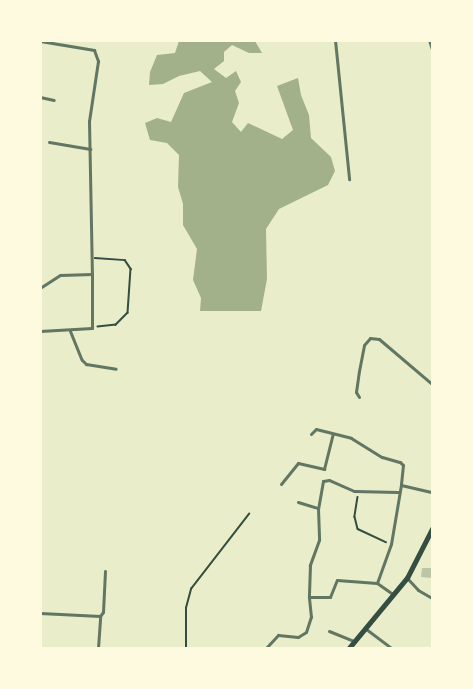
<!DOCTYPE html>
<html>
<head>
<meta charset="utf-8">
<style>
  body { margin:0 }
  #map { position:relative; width:473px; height:689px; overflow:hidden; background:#e9edc9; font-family:Mulish,sans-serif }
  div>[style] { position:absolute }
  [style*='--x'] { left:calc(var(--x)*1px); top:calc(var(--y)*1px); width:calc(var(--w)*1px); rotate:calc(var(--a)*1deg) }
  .water>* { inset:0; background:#a3b18a }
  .building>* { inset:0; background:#bcc5a7 }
  .path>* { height:1.5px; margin:-0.75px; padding:0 0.75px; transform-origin:0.75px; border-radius:0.75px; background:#344e41 }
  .minor>* { height:3px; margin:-1.5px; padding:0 1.5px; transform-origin:1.5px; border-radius:1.5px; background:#617663 }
  .primary>* { height:4.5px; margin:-2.25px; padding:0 2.25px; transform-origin:2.25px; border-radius:2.25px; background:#344e41 }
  span { translate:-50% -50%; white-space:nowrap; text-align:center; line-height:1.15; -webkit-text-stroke:5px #fefae0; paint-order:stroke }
  .frame { position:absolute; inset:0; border:42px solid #fefae0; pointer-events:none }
</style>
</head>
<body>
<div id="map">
  <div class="water">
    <i style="clip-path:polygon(179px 41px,255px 41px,262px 53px,249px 53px,232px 45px,224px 52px,224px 61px,214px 69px,226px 78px,236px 71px,241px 82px,235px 91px,239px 103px,232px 122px,241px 132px,248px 123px,282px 139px,293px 130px,277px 86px,298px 78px,301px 95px,309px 115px,311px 138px,331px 157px,335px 171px,328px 185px,279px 209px,266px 229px,267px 279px,261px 311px,200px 311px,201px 298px,193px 280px,197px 249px,183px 225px,183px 204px,178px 187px,179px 155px,167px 143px,150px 140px,145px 123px,157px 118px,171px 122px,184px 93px,212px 82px,200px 71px,179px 76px,163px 84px,149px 85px,150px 72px,157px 55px,175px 53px)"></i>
  </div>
  <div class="building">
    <i style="clip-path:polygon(422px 568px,432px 568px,432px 578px,421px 577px)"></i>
  </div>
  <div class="path">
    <i style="--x:95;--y:258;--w:30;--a:4"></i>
    <i style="--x:125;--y:260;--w:11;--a:56"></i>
    <i style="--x:131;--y:269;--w:44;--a:93.9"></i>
    <i style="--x:128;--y:313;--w:17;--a:135"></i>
    <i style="--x:116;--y:325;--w:18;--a:174"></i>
    <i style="--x:358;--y:497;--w:20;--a:99"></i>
    <i style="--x:355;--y:517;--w:12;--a:76"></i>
    <i style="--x:358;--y:529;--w:31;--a:25"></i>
    <i style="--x:186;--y:648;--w:40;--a:-90"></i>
    <i style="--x:186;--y:608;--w:20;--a:-75"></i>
    <i style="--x:191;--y:589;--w:95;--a:-52.3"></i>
  </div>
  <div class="minor">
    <i style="--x:335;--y:40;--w:140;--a:84.2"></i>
    <i style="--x:429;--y:40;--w:9;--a:72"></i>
    <i style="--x:40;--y:41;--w:55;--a:9.5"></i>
    <i style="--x:94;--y:50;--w:12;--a:70"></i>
    <i style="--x:98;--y:61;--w:61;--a:98.5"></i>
    <i style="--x:89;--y:121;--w:153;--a:88.9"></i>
    <i style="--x:92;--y:274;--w:32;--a:178"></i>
    <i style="--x:60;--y:275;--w:24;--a:147"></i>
    <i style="--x:40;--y:97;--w:14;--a:12"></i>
    <i style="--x:49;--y:142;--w:42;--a:9.7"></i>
    <i style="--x:40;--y:331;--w:52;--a:-3.3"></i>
    <i style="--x:92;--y:328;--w:54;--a:-90"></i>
    <i style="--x:70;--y:331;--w:31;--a:68"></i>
    <i style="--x:82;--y:360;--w:6;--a:45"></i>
    <i style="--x:86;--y:364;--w:30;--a:9"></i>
    <i style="--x:359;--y:397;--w:6;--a:-121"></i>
    <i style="--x:356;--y:392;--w:21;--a:-82"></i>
    <i style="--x:359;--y:371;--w:26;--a:-79"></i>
    <i style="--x:364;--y:345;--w:9;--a:-49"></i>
    <i style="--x:370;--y:338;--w:9;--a:6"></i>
    <i style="--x:379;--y:339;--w:70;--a:40.3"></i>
    <i style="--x:311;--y:434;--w:7;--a:-45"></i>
    <i style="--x:316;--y:429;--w:36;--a:14"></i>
    <i style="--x:351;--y:438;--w:36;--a:32"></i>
    <i style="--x:382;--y:457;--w:19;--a:16"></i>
    <i style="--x:400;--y:462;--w:4;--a:45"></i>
    <i style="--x:403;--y:465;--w:20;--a:96"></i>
    <i style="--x:281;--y:484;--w:27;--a:-51"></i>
    <i style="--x:298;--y:463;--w:27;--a:13"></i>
    <i style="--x:324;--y:469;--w:36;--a:-76"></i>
    <i style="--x:398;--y:492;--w:44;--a:-178.7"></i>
    <i style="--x:354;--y:491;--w:27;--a:-156"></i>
    <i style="--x:329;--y:480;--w:6;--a:171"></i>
    <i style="--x:323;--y:481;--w:27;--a:100"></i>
    <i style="--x:318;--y:508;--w:32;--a:88"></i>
    <i style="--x:319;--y:540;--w:27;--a:110"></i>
    <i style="--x:310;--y:565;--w:32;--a:92"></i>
    <i style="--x:309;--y:597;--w:21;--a:0"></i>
    <i style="--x:330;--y:597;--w:18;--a:-68"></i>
    <i style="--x:337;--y:580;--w:40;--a:4.3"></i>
    <i style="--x:377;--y:583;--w:41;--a:-70.3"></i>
    <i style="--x:391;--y:544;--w:60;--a:-80.4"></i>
    <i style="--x:401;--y:485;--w:32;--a:13"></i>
    <i style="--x:298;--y:502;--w:21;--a:17"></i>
    <i style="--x:407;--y:578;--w:16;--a:47"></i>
    <i style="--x:418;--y:590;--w:16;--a:30"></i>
    <i style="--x:377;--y:583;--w:19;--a:35"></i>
    <i style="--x:40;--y:613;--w:60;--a:2.9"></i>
    <i style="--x:100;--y:616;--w:5;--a:-53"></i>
    <i style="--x:103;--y:612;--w:41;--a:-87.2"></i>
    <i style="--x:366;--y:629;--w:31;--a:37"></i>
    <i style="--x:329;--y:631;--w:27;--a:22"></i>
    <i style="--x:98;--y:648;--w:32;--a:-86"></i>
    <i style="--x:266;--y:648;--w:18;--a:-47"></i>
    <i style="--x:278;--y:635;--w:20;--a:6"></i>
    <i style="--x:298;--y:637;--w:9;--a:-32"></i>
    <i style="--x:306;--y:632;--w:16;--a:-72"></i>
    <i style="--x:311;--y:617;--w:20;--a:-96"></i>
  </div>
  <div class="primary">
    <i style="--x:349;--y:648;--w:91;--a:-50.4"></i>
    <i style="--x:407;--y:578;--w:55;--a:-63"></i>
  </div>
  <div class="frame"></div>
</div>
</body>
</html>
